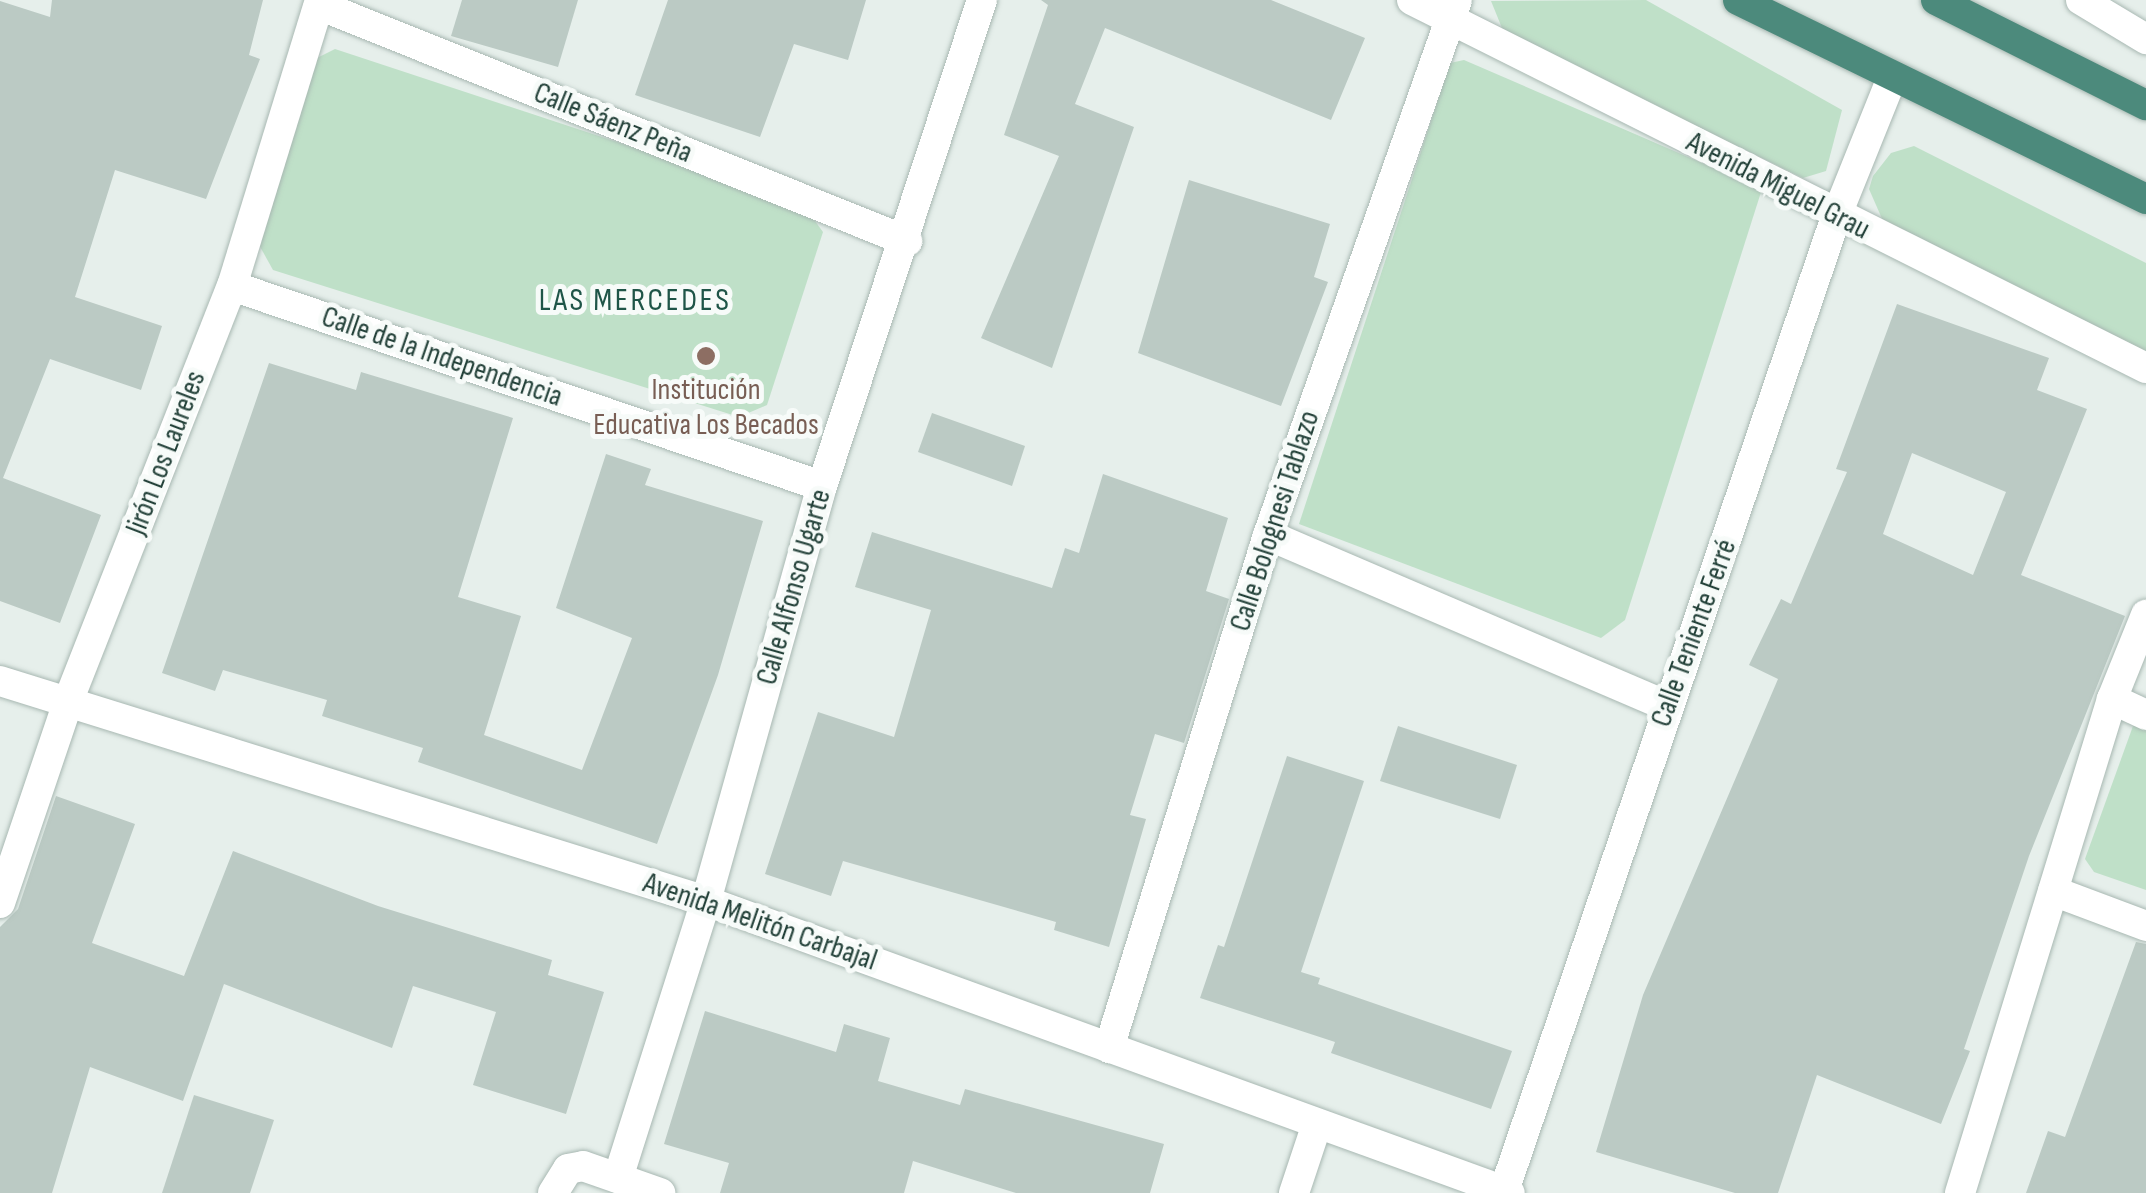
<!DOCTYPE html>
<html>
<head>
<meta charset="utf-8">
<style>
  body { margin:0 }
  #map { position:relative; width:2146px; height:1193px; overflow:hidden; background:#e6efeb; font-family:"Sofia Sans Condensed",sans-serif }
  div>[style] { position:absolute }
  [style*='--x'] { left:calc(var(--x)*1px); top:calc(var(--y)*1px); width:calc(var(--w)*1px); rotate:calc(var(--a)*1deg) }
  .green>* { inset:0; background:#bfe0c8 }
  .building>* { inset:0; background:#bbcac4 }
  .roads { filter:drop-shadow(0 0 2px #a8b8b2) drop-shadow(0 0 2px #a8b8b2) }
  .minor>* { height:30px; margin:-15px; padding:0 15px; transform-origin:15px; border-radius:15px; background:#fff }
  .trunk>* { height:30px; margin:-15px; padding:0 15px; transform-origin:15px; border-radius:15px; background:#4c8a7c }
  .dots>* { width:28px; height:28px; translate:-50% -50%; box-sizing:border-box; border:5px solid #f7fbf9; border-radius:50% }
  span { translate:-50% -50%; white-space:nowrap; text-align:center; line-height:1.15; -webkit-text-stroke:10px #f7fbf9; paint-order:stroke }
  .street-label { font-size:30px; color:#24423a }
  .education-label { font-size:30px; color:#785e54 }
  .neighbourhood-label { font-size:32px; color:#1f5548; letter-spacing:2.5px }
</style>
</head>
<body>
<div id="map">
  <div class="green">
    <i style="clip-path:polygon(1646px 0,1842px 110px,1826px 171px,1803px 178px,1504px 33px,1491px 1px)"></i>
    <i style="clip-path:polygon(335px 49px,802px 203px,823px 232px,767px 405px,739px 417px,273px 270px,258px 243px,307px 63px)"></i>
    <i style="clip-path:polygon(1464px 60px,1762px 189px,1625px 620px,1601px 638px,1299px 524px,1450px 63px)"></i>
    <i style="clip-path:polygon(1914px 146px,2146px 263px,2146px 351px,1883px 221px,1869px 189px,1873px 176px,1891px 153px)"></i>
    <i style="clip-path:polygon(2145px 723px,2146px 723px,2146px 890px,2094px 872px,2085px 859px,2133px 726px)"></i>
  </div>
  <div class="building">
    <i style="clip-path:polygon(52px 0,263px 0,249px 55px,260px 59px,206px 199px,115px 170px,75px 297px,162px 326px,141px 390px,50px 359px,3px 478px,101px 515px,60px 623px,0 601px,0 1px,50px 17px)"></i>
    <i style="clip-path:polygon(462px 0,578px 0,558px 67px,451px 36px)"></i>
    <i style="clip-path:polygon(668px 0,866px 0,848px 60px,794px 44px,760px 137px,635px 95px)"></i>
    <i style="clip-path:polygon(1041px 0,1271px 0,1365px 38px,1331px 120px,1105px 28px,1075px 104px,1134px 127px,1052px 368px,981px 338px,1059px 156px,1004px 135px,1048px 5px)"></i>
    <i style="clip-path:polygon(1189px 180px,1330px 224px,1314px 277px,1328px 282px,1281px 406px,1138px 353px)"></i>
    <i style="clip-path:polygon(evenodd,1897px 304px,2049px 358px,2037px 390px,2087px 409px,2021px 575px,2125px 616px,2029px 856px,1964px 1049px,1970px 1051px,1941px 1124px,1817px 1075px,1778px 1193px,1735px 1193px,1596px 1152px,1643px 995px,1778px 679px,1749px 665px,1781px 599px,1791px 604px,1847px 472px,1836px 469px,1897px 304px,1912px 453px,2006px 492px,1973px 575px,1883px 534px,1912px 453px)"></i>
    <i style="clip-path:polygon(269px 363px,356px 390px,361px 372px,513px 418px,458px 597px,521px 616px,484px 735px,582px 770px,632px 638px,556px 608px,606px 454px,651px 469px,645px 485px,763px 521px,718px 675px,657px 844px,418px 762px,423px 748px,322px 716px,327px 700px,223px 670px,215px 691px,162px 673px)"></i>
    <i style="clip-path:polygon(932px 413px,1025px 446px,1012px 486px,918px 452px)"></i>
    <i style="clip-path:polygon(1103px 474px,1228px 518px,1206px 591px,1229px 599px,1184px 743px,1155px 734px,1130px 815px,1146px 819px,1109px 947px,1054px 930px,1056px 922px,843px 861px,831px 896px,765px 874px,818px 712px,894px 737px,931px 610px,855px 587px,872px 532px,1052px 588px,1065px 548px,1079px 553px)"></i>
    <i style="clip-path:polygon(1398px 726px,1517px 765px,1500px 819px,1380px 781px)"></i>
    <i style="clip-path:polygon(1287px 756px,1364px 781px,1301px 972px,1320px 978px,1318px 984px,1512px 1051px,1491px 1109px,1331px 1053px,1335px 1042px,1200px 998px,1218px 945px,1224px 947px)"></i>
    <i style="clip-path:polygon(56px 796px,135px 824px,92px 943px,184px 976px,233px 851px,378px 906px,552px 960px,548px 975px,604px 992px,566px 1114px,473px 1085px,496px 1012px,413px 986px,392px 1048px,224px 984px,183px 1101px,90px 1067px,52px 1193px,0 1193px,0 927px,18px 909px)"></i>
    <i style="clip-path:polygon(2136px 942px,2146px 944px,2146px 1193px,2026px 1193px,2048px 1131px,2065px 1137px)"></i>
    <i style="clip-path:polygon(705px 1011px,836px 1052px,844px 1024px,890px 1038px,878px 1081px,960px 1105px,965px 1089px,1164px 1144px,1150px 1193px,1016px 1193px,913px 1161px,904px 1193px,720px 1193px,729px 1163px,664px 1144px)"></i>
    <i style="clip-path:polygon(194px 1095px,274px 1120px,250px 1193px,162px 1193px)"></i>
  </div>
  <div class="roads">
    <div class="minor">
      <i style="--x:1412;--y:0;--w:821;--a:26.63"></i>
      <i style="--x:2081;--y:0;--w:76;--a:31"></i>
      <i style="--x:319;--y:5;--w:634;--a:21.87"></i>
      <i style="--x:232;--y:286;--w:623;--a:18.73"></i>
      <i style="--x:1268;--y:535;--w:434;--a:23.2"></i>
      <i style="--x:0;--y:681;--w:739;--a:17.31"></i>
      <i style="--x:706;--y:901;--w:855;--a:19.96"></i>
      <i style="--x:2112;--y:699;--w:38;--a:25"></i>
      <i style="--x:2053;--y:891;--w:99;--a:20.6"></i>
      <i style="--x:0;--y:903;--w:215;--a:-71.3"></i>
      <i style="--x:69;--y:699;--w:444;--a:-68.5"></i>
      <i style="--x:232;--y:286;--w:299;--a:-72.9"></i>
      <i style="--x:1109;--y:1048;--w:537;--a:-72.78"></i>
      <i style="--x:1268;--y:535;--w:567;--a:-70.54"></i>
      <i style="--x:618;--y:1178;--w:291;--a:-72.4"></i>
      <i style="--x:706;--y:901;--w:431;--a:-74.4"></i>
      <i style="--x:822;--y:486;--w:512;--a:-71.78"></i>
      <i style="--x:1504;--y:1191;--w:1029;--a:-71.18"></i>
      <i style="--x:1836;--y:217;--w:150;--a:-68.1"></i>
      <i style="--x:553;--y:1193;--w:28;--a:-58"></i>
      <i style="--x:568;--y:1169;--w:15;--a:-11"></i>
      <i style="--x:583;--y:1166;--w:82;--a:19.3"></i>
      <i style="--x:1294;--y:1193;--w:73;--a:-71.6"></i>
      <i style="--x:1960;--y:1193;--w:517;--a:-72.9"></i>
      <i style="--x:2112;--y:699;--w:91;--a:-68"></i>
    </div>
    <div class="trunk">
      <i style="--x:1738;--y:0;--w:454;--a:26"></i>
      <i style="--x:1936;--y:0;--w:235;--a:26.6"></i>
    </div>
  </div>
  <div class="dots">
    <i style="left:706px;top:356px;background:#8d6e63"></i>
  </div>
  <div class="street-label">
    <span style="left:613px;top:123px;rotate:22deg">Calle Sáenz Peña</span>
    <span style="left:1778px;top:186px;rotate:27deg">Avenida Miguel Grau</span>
    <span style="left:442px;top:357px;rotate:19deg">Calle de la Independencia</span>
    <span style="left:166px;top:453px;rotate:-69deg">Jirón Los Laureles</span>
    <span style="left:1275px;top:521px;rotate:-72deg">Calle Bolognesi Tablazo</span>
    <span style="left:794px;top:587px;rotate:-74deg">Calle Alfonso Ugarte</span>
    <span style="left:1694px;top:633px;rotate:-70deg">Calle Teniente Ferré</span>
    <span style="left:760px;top:922px;rotate:19deg">Avenida Melitón Carbajal</span>
  </div>
  <div class="education-label">
    <span style="left:706px;top:407px">Institución<br>Educativa Los Becados</span>
  </div>
  <div class="neighbourhood-label">
    <span style="left:635px;top:301px">LAS MERCEDES</span>
  </div>
</div>
</body>
</html>
